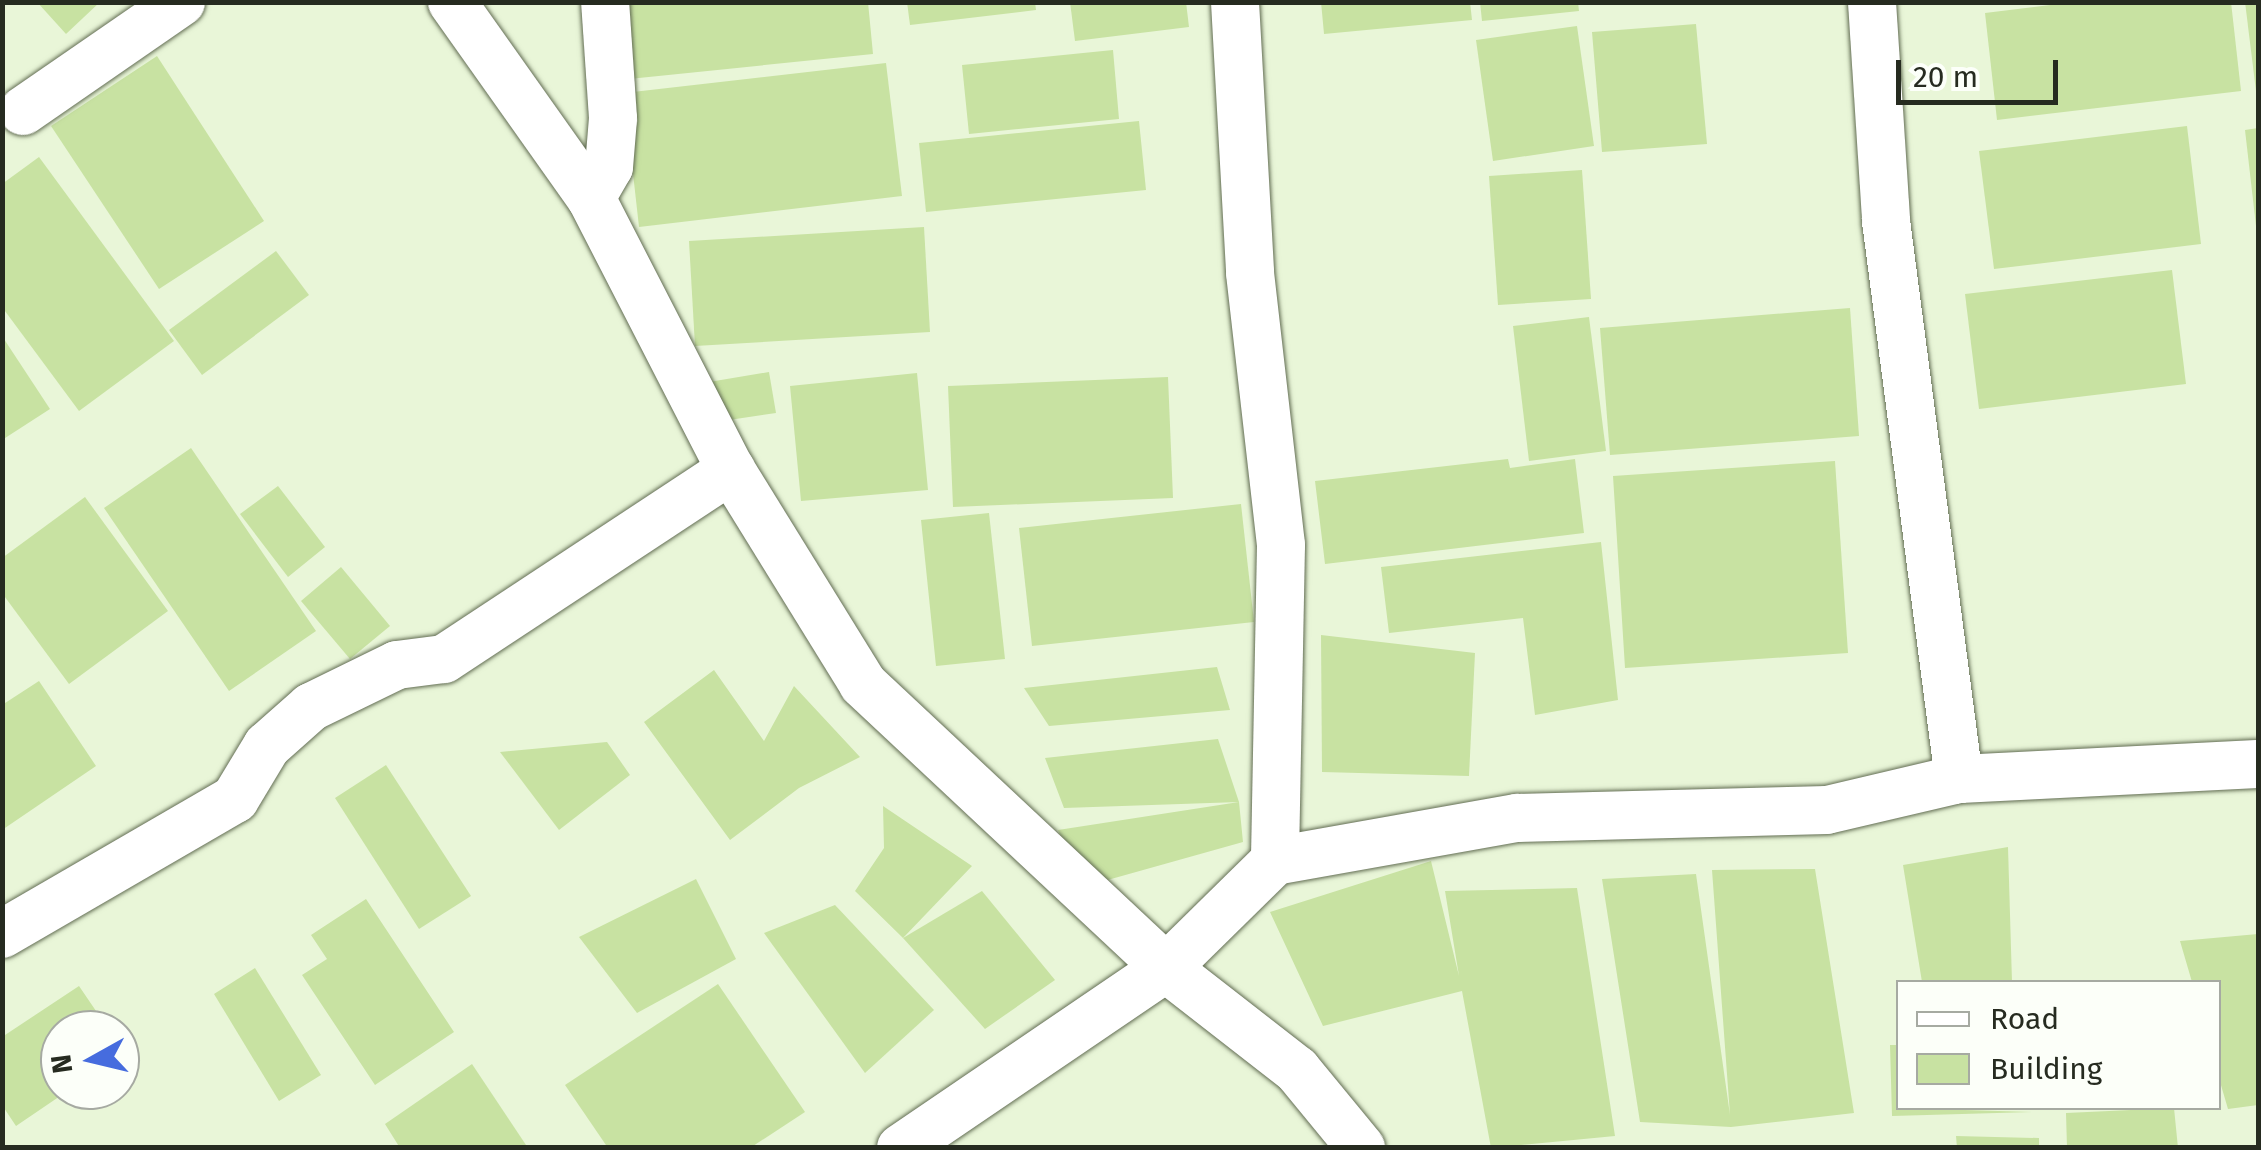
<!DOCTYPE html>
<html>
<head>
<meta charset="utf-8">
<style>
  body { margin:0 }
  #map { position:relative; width:2261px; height:1150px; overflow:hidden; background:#e9f6d8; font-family:"Fira Sans",sans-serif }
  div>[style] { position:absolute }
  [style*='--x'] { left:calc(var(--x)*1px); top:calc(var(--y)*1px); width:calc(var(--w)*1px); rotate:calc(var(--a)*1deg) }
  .building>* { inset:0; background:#c8e2a2 }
  .roads { filter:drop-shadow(0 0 2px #626d53) drop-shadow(0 0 2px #626d53) }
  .street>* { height:48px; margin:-24px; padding:0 24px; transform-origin:24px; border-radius:24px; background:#fff }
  span { translate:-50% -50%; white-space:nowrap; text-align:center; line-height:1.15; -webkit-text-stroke:8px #fcfff9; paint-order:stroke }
  .frame { position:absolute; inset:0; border:5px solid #262b20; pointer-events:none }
  .legend { position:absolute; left:1896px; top:980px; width:325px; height:130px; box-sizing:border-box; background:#fcfff9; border:2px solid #a6aaa2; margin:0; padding:12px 18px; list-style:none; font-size:30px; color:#262b20 }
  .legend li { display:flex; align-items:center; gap:20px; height:50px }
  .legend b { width:50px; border:2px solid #a6aaa2 }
  .north { position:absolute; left:40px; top:1010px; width:100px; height:100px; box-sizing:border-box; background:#fcfff9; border:2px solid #a6aaa2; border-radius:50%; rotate:262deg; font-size:28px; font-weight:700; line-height:40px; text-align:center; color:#262b20 }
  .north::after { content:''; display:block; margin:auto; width:35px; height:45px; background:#466cde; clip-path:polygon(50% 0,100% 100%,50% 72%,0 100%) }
  .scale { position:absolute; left:1896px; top:60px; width:162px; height:45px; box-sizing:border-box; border:5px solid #262b20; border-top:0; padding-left:12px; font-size:30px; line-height:35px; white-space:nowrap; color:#262b20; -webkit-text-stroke:8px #fcfff9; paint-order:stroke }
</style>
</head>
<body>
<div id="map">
  <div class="building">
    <i style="clip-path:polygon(37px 2px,100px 2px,66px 34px)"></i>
    <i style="clip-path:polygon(621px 2px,868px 2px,873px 54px,629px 79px)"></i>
    <i style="clip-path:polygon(907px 2px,1035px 2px,1036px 10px,910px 25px)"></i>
    <i style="clip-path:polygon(1070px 2px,1186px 2px,1189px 27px,1075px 41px)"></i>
    <i style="clip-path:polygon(1321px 2px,1470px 2px,1472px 20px,1324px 34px)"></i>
    <i style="clip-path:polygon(1480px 2px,1578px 2px,1579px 11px,1482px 21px)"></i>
    <i style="clip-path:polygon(2074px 2px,2231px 2px,2241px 91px,1997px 120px,1985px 13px)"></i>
    <i style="clip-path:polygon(2245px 2px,2258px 2px,2258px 91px,2256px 91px)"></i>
    <i style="clip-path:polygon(1696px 24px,1707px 144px,1602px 152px,1592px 32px)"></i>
    <i style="clip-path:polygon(1577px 26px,1594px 146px,1493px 161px,1476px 40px)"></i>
    <i style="clip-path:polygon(1113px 50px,1119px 119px,969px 134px,962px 65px)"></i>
    <i style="clip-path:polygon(157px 56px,264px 221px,159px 289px,51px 126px)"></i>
    <i style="clip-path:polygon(886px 63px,902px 196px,639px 227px,624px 93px)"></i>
    <i style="clip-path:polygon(1139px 121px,1146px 190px,926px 212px,919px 143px)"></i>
    <i style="clip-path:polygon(2187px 126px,2201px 244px,1994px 269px,1979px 151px)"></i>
    <i style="clip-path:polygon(2258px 128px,2258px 226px,2256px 226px,2245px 130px)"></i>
    <i style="clip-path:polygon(39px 157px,174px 341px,79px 411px,2px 307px,2px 184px)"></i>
    <i style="clip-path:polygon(1582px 170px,1591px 299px,1498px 305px,1489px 176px)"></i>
    <i style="clip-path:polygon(924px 227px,930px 332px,695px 346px,689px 241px)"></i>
    <i style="clip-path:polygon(276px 251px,309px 295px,202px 375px,169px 330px)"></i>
    <i style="clip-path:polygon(2172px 270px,2186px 384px,1979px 409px,1965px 294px)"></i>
    <i style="clip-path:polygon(1850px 308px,1859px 436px,1610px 455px,1600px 328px)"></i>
    <i style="clip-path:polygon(1589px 317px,1606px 451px,1529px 461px,1513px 326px)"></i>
    <i style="clip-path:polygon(2px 336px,50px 409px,2px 440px)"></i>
    <i style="clip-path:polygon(769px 372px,776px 413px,709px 423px,703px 383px)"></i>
    <i style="clip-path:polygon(917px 373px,928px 490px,801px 501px,790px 386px)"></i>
    <i style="clip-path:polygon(1168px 377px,1173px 498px,953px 507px,948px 386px)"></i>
    <i style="clip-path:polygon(191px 448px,316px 631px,229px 691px,104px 508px)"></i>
    <i style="clip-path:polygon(1508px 459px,1510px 468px,1575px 459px,1584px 533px,1325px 564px,1315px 481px)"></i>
    <i style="clip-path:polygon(1835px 461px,1848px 653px,1625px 668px,1613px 476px)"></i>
    <i style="clip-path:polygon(278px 486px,325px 547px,288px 577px,240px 514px)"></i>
    <i style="clip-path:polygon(85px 497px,168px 611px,69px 684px,2px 593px,2px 558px)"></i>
    <i style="clip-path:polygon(1241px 504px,1254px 622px,1032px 646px,1019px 528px)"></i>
    <i style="clip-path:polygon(989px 513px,1005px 659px,936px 666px,921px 520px)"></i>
    <i style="clip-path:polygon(1601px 542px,1618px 700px,1535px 715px,1523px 618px,1389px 633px,1381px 567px)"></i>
    <i style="clip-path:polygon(341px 567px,390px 626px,350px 659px,301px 601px)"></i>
    <i style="clip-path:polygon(1321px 635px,1475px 653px,1469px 776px,1322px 772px)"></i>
    <i style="clip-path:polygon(1217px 667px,1230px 710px,1049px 726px,1024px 688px)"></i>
    <i style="clip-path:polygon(714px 670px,764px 741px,794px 686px,860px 757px,799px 788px,730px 840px,644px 722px)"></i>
    <i style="clip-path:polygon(39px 681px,96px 766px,2px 830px,2px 705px)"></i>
    <i style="clip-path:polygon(1218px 739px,1239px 802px,1243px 842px,1079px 888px,1058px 830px,1239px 802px,1064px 808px,1045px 758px)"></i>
    <i style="clip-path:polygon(607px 742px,630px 775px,559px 830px,500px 752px)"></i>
    <i style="clip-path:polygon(386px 765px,471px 896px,419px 929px,335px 798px)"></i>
    <i style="clip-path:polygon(883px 806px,972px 866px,903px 938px,855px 891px,884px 848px)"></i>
    <i style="clip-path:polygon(2008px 847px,2012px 982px,1922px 982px,1903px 865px)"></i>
    <i style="clip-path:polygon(1431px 861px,1459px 976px,1445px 891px,1577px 888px,1615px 1136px,1491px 1148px,1462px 991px,1323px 1026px,1270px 912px)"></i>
    <i style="clip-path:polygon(1815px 869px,1854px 1113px,1731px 1127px,1640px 1122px,1602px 879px,1696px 874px,1730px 1115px,1712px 870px)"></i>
    <i style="clip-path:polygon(696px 879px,736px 959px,637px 1013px,579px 937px)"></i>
    <i style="clip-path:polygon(982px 891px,1055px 980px,985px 1029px,903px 938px)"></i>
    <i style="clip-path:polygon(366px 899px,454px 1032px,375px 1085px,302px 975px,327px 959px,311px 935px)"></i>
    <i style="clip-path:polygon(835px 905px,934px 1010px,865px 1073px,764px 933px)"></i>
    <i style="clip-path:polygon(2258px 934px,2258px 1105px,2228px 1109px,2218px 1075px,2218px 982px,2192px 982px,2180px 941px)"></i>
    <i style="clip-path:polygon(255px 968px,321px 1075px,279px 1101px,214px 994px)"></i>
    <i style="clip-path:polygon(718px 984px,805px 1112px,750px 1148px,608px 1148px,565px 1085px)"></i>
    <i style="clip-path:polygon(79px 986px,109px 1030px,60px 1030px,60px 1090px,69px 1090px,16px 1126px,2px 1105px,2px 1037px)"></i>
    <i style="clip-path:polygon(1890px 1045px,1898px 1045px,1898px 1108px,2032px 1112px,1892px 1116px)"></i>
    <i style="clip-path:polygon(472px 1064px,528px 1148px,400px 1148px,385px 1124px)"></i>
    <i style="clip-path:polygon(2174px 1108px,2178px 1148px,2067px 1148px,2066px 1113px)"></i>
    <i style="clip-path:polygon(1956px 1136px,2039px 1138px,2039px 1148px,1957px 1148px)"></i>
  </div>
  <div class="roads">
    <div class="street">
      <i style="--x:452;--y:2;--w:240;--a:54.7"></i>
      <i style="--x:591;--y:198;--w:306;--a:62.8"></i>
      <i style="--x:731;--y:470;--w:251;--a:58.3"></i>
      <i style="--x:863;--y:684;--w:415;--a:43.1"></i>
      <i style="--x:1166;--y:968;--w:166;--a:37.9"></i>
      <i style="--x:1297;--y:1070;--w:101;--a:50.6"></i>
      <i style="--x:1235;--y:2;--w:271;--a:86.8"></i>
      <i style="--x:1250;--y:273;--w:274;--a:83.5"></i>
      <i style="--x:1281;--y:545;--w:316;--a:91.1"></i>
      <i style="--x:1872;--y:2;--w:219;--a:86.3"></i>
      <i style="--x:1886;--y:221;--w:563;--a:82.55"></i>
      <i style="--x:23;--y:111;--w:192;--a:-34.6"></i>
      <i style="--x:591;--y:198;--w:36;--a:-60"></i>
      <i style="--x:609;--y:167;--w:49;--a:-85.3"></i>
      <i style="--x:613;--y:118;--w:116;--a:-93.9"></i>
      <i style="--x:2;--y:934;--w:269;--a:-30.1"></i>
      <i style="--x:235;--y:799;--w:62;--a:-58.9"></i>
      <i style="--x:267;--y:746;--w:59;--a:-41.6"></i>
      <i style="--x:311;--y:707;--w:96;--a:-26"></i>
      <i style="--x:397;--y:665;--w:47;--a:-7.3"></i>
      <i style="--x:444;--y:659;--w:344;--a:-33.4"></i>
      <i style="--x:901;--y:1148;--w:320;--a:-34.2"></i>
      <i style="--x:1166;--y:968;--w:153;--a:-44.5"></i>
      <i style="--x:1275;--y:861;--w:246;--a:-10.1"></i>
      <i style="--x:1517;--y:818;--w:310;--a:-1.5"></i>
      <i style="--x:1827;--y:810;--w:136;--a:-13.2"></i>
      <i style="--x:1959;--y:779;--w:299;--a:-2.9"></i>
    </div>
  </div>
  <div class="frame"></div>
  <ul class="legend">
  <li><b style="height:12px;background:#fff"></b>Road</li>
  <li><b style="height:28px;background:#c8e2a2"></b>Building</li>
  </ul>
  <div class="north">N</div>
  <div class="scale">20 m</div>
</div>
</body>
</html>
